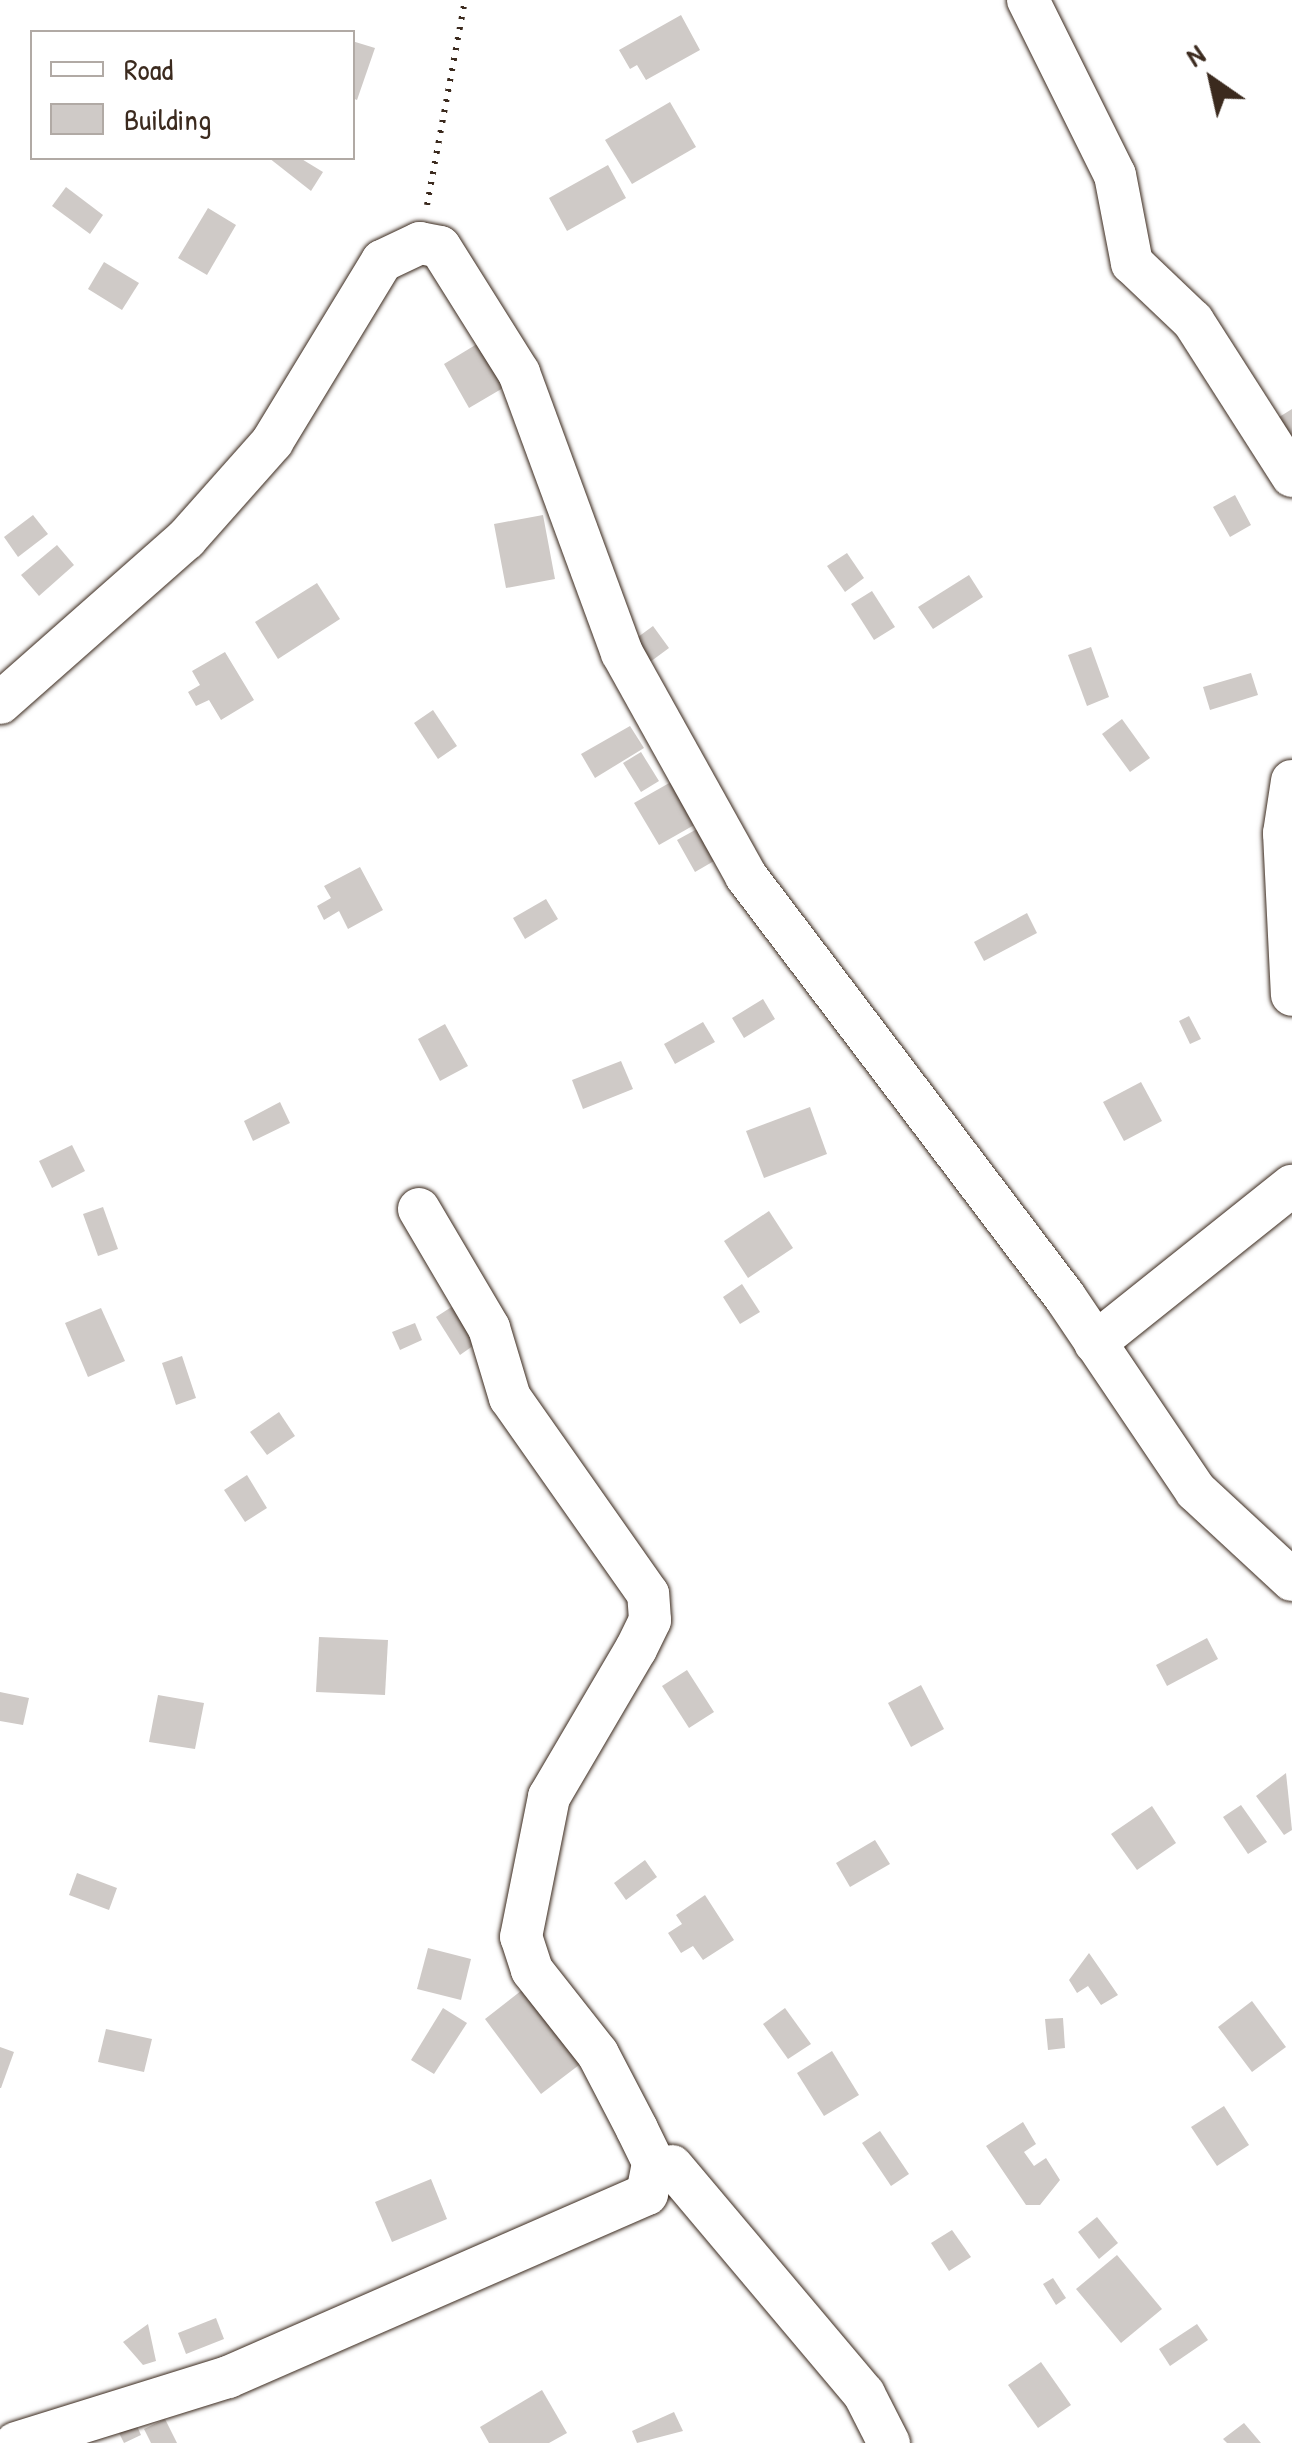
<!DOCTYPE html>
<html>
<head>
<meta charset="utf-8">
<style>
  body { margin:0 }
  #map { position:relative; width:1292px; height:2443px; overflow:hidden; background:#fff; font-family:"Patrick Hand",sans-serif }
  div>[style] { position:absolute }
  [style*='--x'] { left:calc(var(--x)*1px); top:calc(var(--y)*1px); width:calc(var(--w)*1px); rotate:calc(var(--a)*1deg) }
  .building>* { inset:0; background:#cfcac7 }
  .path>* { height:6px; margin-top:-3px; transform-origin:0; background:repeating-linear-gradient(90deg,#3b2a1e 0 2.5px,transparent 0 10.5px) }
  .roads { filter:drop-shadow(0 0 2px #3b2a1e) drop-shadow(0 0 2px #3b2a1e) }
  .street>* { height:42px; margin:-21px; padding:0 21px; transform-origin:21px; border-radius:21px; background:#fff }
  span { translate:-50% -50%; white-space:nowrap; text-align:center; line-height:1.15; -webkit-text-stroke:10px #fff; paint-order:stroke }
  .legend { position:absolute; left:30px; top:30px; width:325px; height:130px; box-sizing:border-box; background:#fff; border:2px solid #b1aaa5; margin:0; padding:12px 18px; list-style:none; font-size:30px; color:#3b2a1e }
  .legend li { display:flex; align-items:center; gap:20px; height:50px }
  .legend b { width:50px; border:2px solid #b1aaa5 }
  .north { position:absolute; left:1162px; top:30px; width:100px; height:100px; -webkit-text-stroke:8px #fff; paint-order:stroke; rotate:326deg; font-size:28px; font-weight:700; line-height:40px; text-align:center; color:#3b2a1e }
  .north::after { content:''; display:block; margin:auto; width:35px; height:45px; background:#3b2a1e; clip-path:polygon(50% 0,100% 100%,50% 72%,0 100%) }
</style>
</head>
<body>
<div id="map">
  <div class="building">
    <i style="clip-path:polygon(681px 15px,700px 50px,646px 80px,637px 65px,630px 69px,619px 50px)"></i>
    <i style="clip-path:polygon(352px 41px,375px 48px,357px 100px,352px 98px)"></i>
    <i style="clip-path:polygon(670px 102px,696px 147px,632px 184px,605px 140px)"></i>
    <i style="clip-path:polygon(269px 158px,300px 158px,323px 172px,311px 191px)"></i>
    <i style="clip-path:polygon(608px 165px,626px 198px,567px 231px,549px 198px)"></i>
    <i style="clip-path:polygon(66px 187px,103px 215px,90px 234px,52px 206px)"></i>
    <i style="clip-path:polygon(208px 208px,236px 225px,207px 275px,178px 258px)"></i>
    <i style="clip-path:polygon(104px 262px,139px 283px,122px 310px,88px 289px)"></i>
    <i style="clip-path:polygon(477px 344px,503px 388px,469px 408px,444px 364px)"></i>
    <i style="clip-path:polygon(1292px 409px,1292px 445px,1276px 419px)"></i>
    <i style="clip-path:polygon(1235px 495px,1251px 525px,1230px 537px,1213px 507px)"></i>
    <i style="clip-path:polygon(33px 515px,48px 534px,18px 557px,4px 537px)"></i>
    <i style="clip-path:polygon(543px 515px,555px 579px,506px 588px,494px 524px)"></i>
    <i style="clip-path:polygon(57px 545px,74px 565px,39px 596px,21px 575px)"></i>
    <i style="clip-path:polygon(847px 553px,864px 578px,845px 592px,827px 566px)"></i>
    <i style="clip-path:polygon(969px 575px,983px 597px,933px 629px,918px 607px)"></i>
    <i style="clip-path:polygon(317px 583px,340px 619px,278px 659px,255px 622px)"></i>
    <i style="clip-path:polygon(872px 591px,895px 627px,874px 640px,851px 604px)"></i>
    <i style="clip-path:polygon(653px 626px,669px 648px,650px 662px,634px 640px)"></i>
    <i style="clip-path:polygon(1091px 647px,1109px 697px,1087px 706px,1068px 655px)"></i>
    <i style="clip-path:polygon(225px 652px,254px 700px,221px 720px,209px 700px,196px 706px,188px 692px,200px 685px,192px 671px)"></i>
    <i style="clip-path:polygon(1251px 673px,1258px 695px,1210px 710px,1203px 687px)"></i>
    <i style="clip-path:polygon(433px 710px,457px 746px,438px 759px,414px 723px)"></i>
    <i style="clip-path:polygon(1122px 719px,1150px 758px,1130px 772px,1102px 734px)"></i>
    <i style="clip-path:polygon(630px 726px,644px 748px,595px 778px,581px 754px)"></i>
    <i style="clip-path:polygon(641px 752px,659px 781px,641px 792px,623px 763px)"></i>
    <i style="clip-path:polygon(671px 782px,696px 824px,659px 845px,634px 803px)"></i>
    <i style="clip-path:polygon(697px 829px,714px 861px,695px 872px,677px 840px)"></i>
    <i style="clip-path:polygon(360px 867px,383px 910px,348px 929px,339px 911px,324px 920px,317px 906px,331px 898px,324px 886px)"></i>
    <i style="clip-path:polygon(546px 899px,558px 919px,525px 939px,513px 918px)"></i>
    <i style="clip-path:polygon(1027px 913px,1037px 933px,984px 961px,974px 942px)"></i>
    <i style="clip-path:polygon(763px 999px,775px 1019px,744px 1038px,732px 1018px)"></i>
    <i style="clip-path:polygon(1189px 1016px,1201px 1039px,1190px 1044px,1179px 1021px)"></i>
    <i style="clip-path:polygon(703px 1022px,715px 1042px,675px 1064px,664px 1044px)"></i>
    <i style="clip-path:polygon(445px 1024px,468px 1066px,440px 1081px,418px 1039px)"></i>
    <i style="clip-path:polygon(621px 1061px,633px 1089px,583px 1109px,572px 1080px)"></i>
    <i style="clip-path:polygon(1141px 1082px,1162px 1121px,1124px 1141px,1103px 1102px)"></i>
    <i style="clip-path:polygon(280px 1102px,290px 1123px,253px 1141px,244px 1121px)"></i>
    <i style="clip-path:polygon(810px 1107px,827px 1154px,764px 1178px,746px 1131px)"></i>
    <i style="clip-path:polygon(72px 1145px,85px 1171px,52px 1188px,39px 1161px)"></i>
    <i style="clip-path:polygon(103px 1207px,118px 1249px,98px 1256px,83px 1214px)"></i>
    <i style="clip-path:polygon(769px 1211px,793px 1248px,748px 1278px,724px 1241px)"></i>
    <i style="clip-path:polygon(742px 1284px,760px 1312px,740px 1324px,723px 1297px)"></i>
    <i style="clip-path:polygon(453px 1306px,477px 1343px,460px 1355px,436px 1317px)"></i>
    <i style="clip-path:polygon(101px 1308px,125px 1361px,88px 1377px,65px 1323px)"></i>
    <i style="clip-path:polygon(415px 1323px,422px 1340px,400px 1350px,392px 1332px)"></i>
    <i style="clip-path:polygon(182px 1356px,196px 1398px,176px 1405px,162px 1363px)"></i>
    <i style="clip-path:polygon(279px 1412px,295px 1436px,267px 1455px,250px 1432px)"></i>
    <i style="clip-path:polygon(247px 1475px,267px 1508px,245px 1522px,224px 1490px)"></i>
    <i style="clip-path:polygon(319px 1637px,388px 1640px,385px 1695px,316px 1692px)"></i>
    <i style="clip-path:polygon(1207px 1638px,1218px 1659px,1167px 1686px,1156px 1665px)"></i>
    <i style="clip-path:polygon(687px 1670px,714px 1712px,689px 1728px,662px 1686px)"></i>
    <i style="clip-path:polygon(921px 1685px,944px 1729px,911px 1747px,888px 1703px)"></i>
    <i style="clip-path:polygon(0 1692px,29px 1698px,23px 1725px,0 1721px)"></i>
    <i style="clip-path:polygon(158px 1695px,204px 1703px,195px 1749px,149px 1742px)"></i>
    <i style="clip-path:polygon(1286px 1773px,1292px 1830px,1284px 1835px,1256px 1796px)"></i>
    <i style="clip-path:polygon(1241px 1805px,1267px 1842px,1248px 1854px,1223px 1817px)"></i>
    <i style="clip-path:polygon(1152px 1806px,1176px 1843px,1137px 1870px,1111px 1834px)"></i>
    <i style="clip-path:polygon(875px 1840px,890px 1864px,850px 1887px,836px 1863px)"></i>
    <i style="clip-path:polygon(645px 1860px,657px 1877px,626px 1900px,614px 1883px)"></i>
    <i style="clip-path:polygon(77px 1873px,117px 1888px,109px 1910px,69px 1895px)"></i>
    <i style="clip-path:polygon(705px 1895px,734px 1940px,703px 1960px,693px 1946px,681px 1953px,668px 1933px,682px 1924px,676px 1915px)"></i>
    <i style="clip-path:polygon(428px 1948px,471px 1959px,461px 2000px,417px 1989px)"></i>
    <i style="clip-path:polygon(1089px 1953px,1118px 1995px,1101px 2005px,1088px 1986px,1077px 1993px,1069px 1980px)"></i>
    <i style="clip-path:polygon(526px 1987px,583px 2062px,541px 2094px,485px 2019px)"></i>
    <i style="clip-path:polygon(1252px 2001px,1286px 2047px,1252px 2072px,1218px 2027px)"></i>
    <i style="clip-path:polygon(443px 2008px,467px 2023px,434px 2074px,411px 2060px)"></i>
    <i style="clip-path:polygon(785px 2008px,811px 2044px,788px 2059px,763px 2024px)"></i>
    <i style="clip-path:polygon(1063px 2018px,1065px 2048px,1048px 2050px,1045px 2019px)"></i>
    <i style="clip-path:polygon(106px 2029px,152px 2039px,144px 2072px,98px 2062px)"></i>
    <i style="clip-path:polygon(0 2047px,14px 2052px,1px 2088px,0 2088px)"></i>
    <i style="clip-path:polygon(832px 2051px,859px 2095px,824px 2116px,797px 2073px)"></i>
    <i style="clip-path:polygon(1224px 2106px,1249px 2145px,1217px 2166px,1191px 2127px)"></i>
    <i style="clip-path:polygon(1023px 2122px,1036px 2144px,1024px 2152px,1034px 2166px,1046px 2158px,1060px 2180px,1040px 2205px,1026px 2205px,986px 2146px)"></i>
    <i style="clip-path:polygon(880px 2131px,909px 2174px,891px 2186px,862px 2143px)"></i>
    <i style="clip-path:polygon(431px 2179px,447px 2219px,392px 2242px,375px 2202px)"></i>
    <i style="clip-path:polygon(1097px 2217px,1118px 2243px,1099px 2259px,1078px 2232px)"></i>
    <i style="clip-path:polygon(952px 2230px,971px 2257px,949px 2271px,931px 2243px)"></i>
    <i style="clip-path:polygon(1117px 2255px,1162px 2309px,1121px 2343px,1076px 2289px)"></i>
    <i style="clip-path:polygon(1053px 2278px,1066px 2298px,1056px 2305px,1043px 2284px)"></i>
    <i style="clip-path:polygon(216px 2318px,224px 2339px,186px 2354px,178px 2333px)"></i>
    <i style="clip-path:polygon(148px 2324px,156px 2361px,143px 2365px,123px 2342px)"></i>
    <i style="clip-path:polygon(1197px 2324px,1208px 2340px,1170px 2366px,1159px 2349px)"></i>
    <i style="clip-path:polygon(1041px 2362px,1071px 2405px,1038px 2428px,1008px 2385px)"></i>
    <i style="clip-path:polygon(542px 2390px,567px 2433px,549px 2443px,489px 2443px,480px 2427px)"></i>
    <i style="clip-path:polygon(674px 2412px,683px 2431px,637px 2443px,632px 2431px)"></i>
    <i style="clip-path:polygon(131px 2413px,141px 2435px,124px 2443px,113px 2421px)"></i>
    <i style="clip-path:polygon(165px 2419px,177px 2443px,151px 2443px,144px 2429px)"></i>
    <i style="clip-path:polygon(1244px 2423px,1261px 2443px,1227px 2443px,1223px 2439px)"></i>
  </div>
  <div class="path">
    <i style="--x:427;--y:205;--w:208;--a:-79.5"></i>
  </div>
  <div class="roads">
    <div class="street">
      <i style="--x:1028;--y:0;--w:195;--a:63.6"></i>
      <i style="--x:1115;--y:175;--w:90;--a:79.1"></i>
      <i style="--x:1132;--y:263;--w:84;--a:43.6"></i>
      <i style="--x:1193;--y:321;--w:184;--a:57.4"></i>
      <i style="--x:0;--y:703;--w:248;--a:-41.4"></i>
      <i style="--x:186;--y:539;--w:130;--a:-48.4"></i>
      <i style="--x:272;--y:442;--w:212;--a:-58.7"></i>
      <i style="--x:382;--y:261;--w:42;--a:-25.3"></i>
      <i style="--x:420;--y:243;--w:20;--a:11"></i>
      <i style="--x:440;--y:247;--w:149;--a:57.9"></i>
      <i style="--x:519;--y:373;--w:298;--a:69.8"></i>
      <i style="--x:622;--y:653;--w:255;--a:60.9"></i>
      <i style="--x:746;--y:876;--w:528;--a:52.85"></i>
      <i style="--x:1065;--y:1297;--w:234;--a:56"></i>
      <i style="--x:1196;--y:1491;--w:131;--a:42.8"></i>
      <i style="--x:1292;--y:781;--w:53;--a:98.7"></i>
      <i style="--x:1284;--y:833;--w:162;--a:87.2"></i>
      <i style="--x:1095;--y:1343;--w:252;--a:-38.6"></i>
      <i style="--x:672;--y:2166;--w:298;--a:49.9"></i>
      <i style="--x:864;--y:2394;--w:55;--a:63"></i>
      <i style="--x:16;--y:2443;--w:222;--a:-17.3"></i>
      <i style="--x:228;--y:2377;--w:457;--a:-23.6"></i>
      <i style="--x:647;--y:2194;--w:33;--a:-79"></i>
      <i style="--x:653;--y:2162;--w:37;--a:-116"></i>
      <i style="--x:637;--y:2129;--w:85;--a:-117.5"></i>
      <i style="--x:598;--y:2054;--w:107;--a:-128.2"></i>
      <i style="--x:532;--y:1970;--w:35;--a:-108"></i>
      <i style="--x:521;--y:1937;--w:143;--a:-78.7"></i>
      <i style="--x:549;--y:1797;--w:172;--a:-59.6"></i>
      <i style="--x:636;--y:1649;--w:32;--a:-64"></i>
      <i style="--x:650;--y:1620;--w:26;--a:-94"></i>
      <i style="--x:648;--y:1594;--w:240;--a:-125.1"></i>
      <i style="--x:510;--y:1398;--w:73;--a:-106.7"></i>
      <i style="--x:489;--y:1328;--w:138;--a:-120.5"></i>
    </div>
  </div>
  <ul class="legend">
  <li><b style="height:12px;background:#fff"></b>Road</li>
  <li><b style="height:28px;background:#cfcac7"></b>Building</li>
  </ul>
  <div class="north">N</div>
</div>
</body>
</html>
